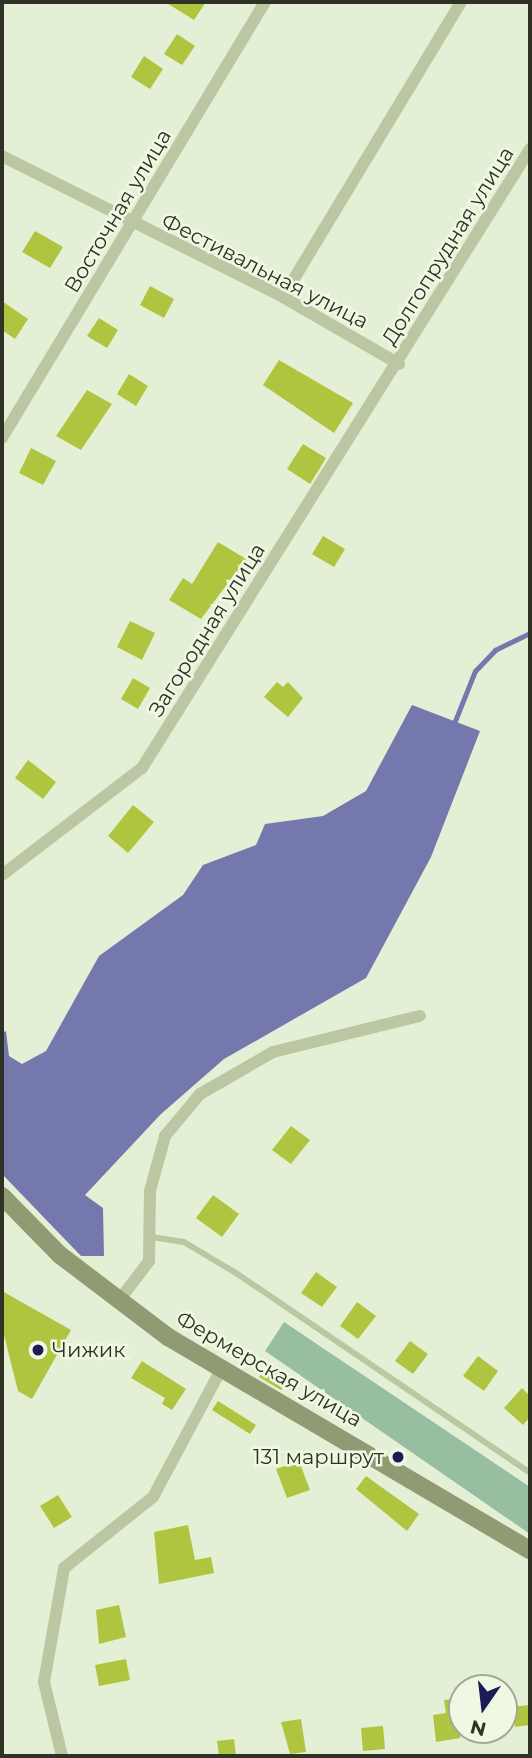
<!DOCTYPE html>
<html>
<head>
<meta charset="utf-8">
<style>
  body { margin:0 }
  #map { position:relative; width:532px; height:1758px; overflow:hidden; background:#e4f0d6; font-family:Montserrat,sans-serif }
  div>[style] { position:absolute }
  [style*='--x'] { left:calc(var(--x)*1px); top:calc(var(--y)*1px); width:calc(var(--w)*1px); rotate:calc(var(--a)*1deg) }
  .green>* { inset:0; background:#97bea1 }
  .water>* { inset:0; background:#7578ac }
  .stream>* { height:4.5px; margin:-2.25px; padding:0 2.25px; transform-origin:2.25px; border-radius:2.25px; background:#7578ac }
  .building>* { inset:0; background:#b0c53f }
  .lane>* { height:6px; margin:-3px; padding:0 3px; transform-origin:3px; border-radius:3px; background:#bac7a2 }
  .street>* { height:12px; margin:-6px; padding:0 6px; transform-origin:6px; border-radius:6px; background:#bac7a2 }
  .secondary>* { height:18px; margin:-9px; padding:0 9px; transform-origin:9px; border-radius:9px; background:#909b74 }
  .dots>* { width:19px; height:19px; translate:-50% -50%; box-sizing:border-box; border:4px solid #eef8e2; border-radius:50% }
  span { translate:-50% -50%; white-space:nowrap; text-align:center; line-height:1.15; -webkit-text-stroke:5px #eef8e2; paint-order:stroke }
  .street-label { font-size:21px; color:#2f3225 }
  .poi-label { font-size:21px; color:#2f3225 }
  .left { translate:0 -50%; text-align:left }
  .right { translate:-100% -50%; text-align:right }
  .frame { position:absolute; inset:0; border:4px solid #2f3225; pointer-events:none }
  .north { position:absolute; left:448px; top:1674px; width:70px; height:70px; box-sizing:border-box; background:#eef8e2; border:2px solid #a2a996; border-radius:50%; rotate:194deg; font-size:19px; font-weight:700; line-height:28px; text-align:center; color:#2f3225 }
  .north::after { content:''; display:block; margin:auto; width:24px; height:32px; background:#1b1c53; clip-path:polygon(50% 0,100% 100%,50% 72%,0 100%) }
</style>
</head>
<body>
<div id="map">
  <div class="green">
    <i style="clip-path:polygon(284px 1322px,530px 1487px,530px 1534px,265px 1351px)"></i>
  </div>
  <div class="water">
    <i style="clip-path:polygon(412px 705px,480px 731px,431px 857px,366px 978px,224px 1059px,161px 1114px,85px 1195px,103px 1208px,104px 1256px,81px 1256px,2px 1174px,2px 1033px,6px 1031px,9px 1056px,22px 1064px,46px 1051px,99px 956px,183px 895px,203px 865px,256px 845px,265px 824px,323px 816px,366px 791px)"></i>
  </div>
  <div class="stream">
    <i style="--x:453;--y:726;--w:59;--a:-68.2"></i>
    <i style="--x:475;--y:671;--w:29;--a:-46"></i>
    <i style="--x:495;--y:650;--w:39;--a:-26"></i>
  </div>
  <div class="building">
    <i style="clip-path:polygon(165px 2px,206px 2px,194px 20px)"></i>
    <i style="clip-path:polygon(177px 34px,195px 46px,182px 65px,164px 54px)"></i>
    <i style="clip-path:polygon(144px 56px,163px 69px,150px 89px,131px 77px)"></i>
    <i style="clip-path:polygon(35px 231px,63px 247px,50px 268px,22px 252px)"></i>
    <i style="clip-path:polygon(150px 286px,174px 299px,164px 318px,140px 305px)"></i>
    <i style="clip-path:polygon(2px 301px,28px 319px,15px 339px,2px 330px)"></i>
    <i style="clip-path:polygon(99px 318px,118px 330px,107px 348px,87px 336px)"></i>
    <i style="clip-path:polygon(279px 360px,353px 403px,334px 433px,263px 385px)"></i>
    <i style="clip-path:polygon(129px 374px,148px 386px,136px 406px,117px 394px)"></i>
    <i style="clip-path:polygon(87px 390px,112px 404px,81px 450px,56px 436px)"></i>
    <i style="clip-path:polygon(303px 444px,326px 458px,310px 484px,287px 469px)"></i>
    <i style="clip-path:polygon(31px 448px,56px 461px,43px 485px,19px 473px)"></i>
    <i style="clip-path:polygon(323px 536px,345px 549px,334px 567px,312px 554px)"></i>
    <i style="clip-path:polygon(218px 542px,246px 559px,201px 619px,169px 600px,183px 578px,192px 584px)"></i>
    <i style="clip-path:polygon(130px 621px,155px 633px,142px 660px,117px 647px)"></i>
    <i style="clip-path:polygon(133px 678px,150px 688px,138px 709px,121px 699px)"></i>
    <i style="clip-path:polygon(277px 682px,283px 687px,288px 682px,303px 698px,288px 717px,264px 697px)"></i>
    <i style="clip-path:polygon(28px 760px,56px 782px,43px 799px,15px 778px)"></i>
    <i style="clip-path:polygon(133px 805px,154px 822px,128px 853px,108px 836px)"></i>
    <i style="clip-path:polygon(291px 1126px,310px 1140px,291px 1164px,272px 1150px)"></i>
    <i style="clip-path:polygon(213px 1195px,239px 1214px,222px 1237px,196px 1218px)"></i>
    <i style="clip-path:polygon(316px 1272px,337px 1287px,322px 1307px,301px 1293px)"></i>
    <i style="clip-path:polygon(2px 1291px,71px 1330px,32px 1399px,18px 1391px,2px 1327px)"></i>
    <i style="clip-path:polygon(357px 1302px,376px 1316px,358px 1339px,340px 1326px)"></i>
    <i style="clip-path:polygon(410px 1341px,428px 1354px,413px 1374px,395px 1361px)"></i>
    <i style="clip-path:polygon(478px 1356px,498px 1371px,484px 1391px,463px 1376px)"></i>
    <i style="clip-path:polygon(142px 1361px,186px 1389px,172px 1410px,162px 1404px,165px 1398px,131px 1378px)"></i>
    <i style="clip-path:polygon(269px 1364px,289px 1379px,281px 1390px,259px 1377px)"></i>
    <i style="clip-path:polygon(522px 1388px,530px 1396px,530px 1417px,523px 1425px,504px 1408px)"></i>
    <i style="clip-path:polygon(218px 1401px,256px 1425px,250px 1434px,212px 1410px)"></i>
    <i style="clip-path:polygon(299px 1461px,310px 1490px,287px 1498px,276px 1469px)"></i>
    <i style="clip-path:polygon(366px 1476px,419px 1514px,407px 1531px,356px 1489px)"></i>
    <i style="clip-path:polygon(58px 1495px,72px 1517px,54px 1528px,40px 1506px)"></i>
    <i style="clip-path:polygon(188px 1525px,195px 1560px,211px 1557px,214px 1573px,159px 1584px,154px 1532px)"></i>
    <i style="clip-path:polygon(119px 1605px,126px 1637px,99px 1644px,96px 1610px)"></i>
    <i style="clip-path:polygon(126px 1659px,130px 1680px,99px 1686px,95px 1665px)"></i>
    <i style="clip-path:polygon(462px 1698px,460px 1738px,436px 1742px,433px 1715px,446px 1713px,444px 1700px)"></i>
    <i style="clip-path:polygon(529px 1705px,530px 1725px,515px 1727px,512px 1707px)"></i>
    <i style="clip-path:polygon(301px 1719px,306px 1752px,290px 1754px,281px 1722px)"></i>
    <i style="clip-path:polygon(383px 1726px,385px 1749px,363px 1751px,361px 1728px)"></i>
    <i style="clip-path:polygon(234px 1739px,236px 1756px,219px 1756px,217px 1741px)"></i>
  </div>
  <div class="lane">
    <i style="--x:152;--y:1237;--w:32;--a:9"></i>
    <i style="--x:184;--y:1242;--w:61;--a:30.8"></i>
    <i style="--x:236;--y:1273;--w:356;--a:34.2"></i>
  </div>
  <div class="street">
    <i style="--x:2;--y:156;--w:314;--a:26.6"></i>
    <i style="--x:283;--y:297;--w:134;--a:30"></i>
    <i style="--x:283;--y:297;--w:345;--a:-58.9"></i>
    <i style="--x:2;--y:438;--w:509;--a:-58.9"></i>
    <i style="--x:2;--y:875;--w:176;--a:-37.4"></i>
    <i style="--x:142;--y:768;--w:731;--a:-57.92"></i>
    <i style="--x:118;--y:1302;--w:51;--a:-52.9"></i>
    <i style="--x:149;--y:1261;--w:70;--a:-89.2"></i>
    <i style="--x:150;--y:1191;--w:57;--a:-74.7"></i>
    <i style="--x:165;--y:1136;--w:55;--a:-50.2"></i>
    <i style="--x:200;--y:1094;--w:84;--a:-29.9"></i>
    <i style="--x:273;--y:1052;--w:151;--a:-13.8"></i>
    <i style="--x:62;--y:1756;--w:76;--a:-103.7"></i>
    <i style="--x:44;--y:1682;--w:116;--a:-80"></i>
    <i style="--x:64;--y:1568;--w:114;--a:-38.6"></i>
    <i style="--x:153;--y:1497;--w:146;--a:-61.9"></i>
  </div>
  <div class="secondary">
    <i style="--x:2;--y:1196;--w:83;--a:45.5"></i>
    <i style="--x:60;--y:1255;--w:136;--a:37.2"></i>
    <i style="--x:168;--y:1337;--w:420;--a:30.5"></i>
  </div>
  <div class="dots">
    <i style="left:38px;top:1350px;background:#1b1c53"></i>
    <i style="left:398px;top:1457px;background:#1b1c53"></i>
  </div>
  <div class="street-label">
    <span style="left:118px;top:211px;rotate:-59deg">Восточная улица</span>
    <span style="left:448px;top:246px;rotate:-58deg">Долгопрудная улица</span>
    <span style="left:265px;top:271px;rotate:27deg">Фестивальная улица</span>
    <span style="left:207px;top:630px;rotate:-58deg">Загородная улица</span>
    <span style="left:269px;top:1369px;rotate:30deg">Фермерская улица</span>
  </div>
  <div class="poi-label">
    <span class="left" style="left:52px;top:1350px">Чижик</span>
    <span class="right" style="left:384px;top:1457px">131 маршрут</span>
  </div>
  <div class="frame"></div>
  <div class="north">N</div>
</div>
</body>
</html>
